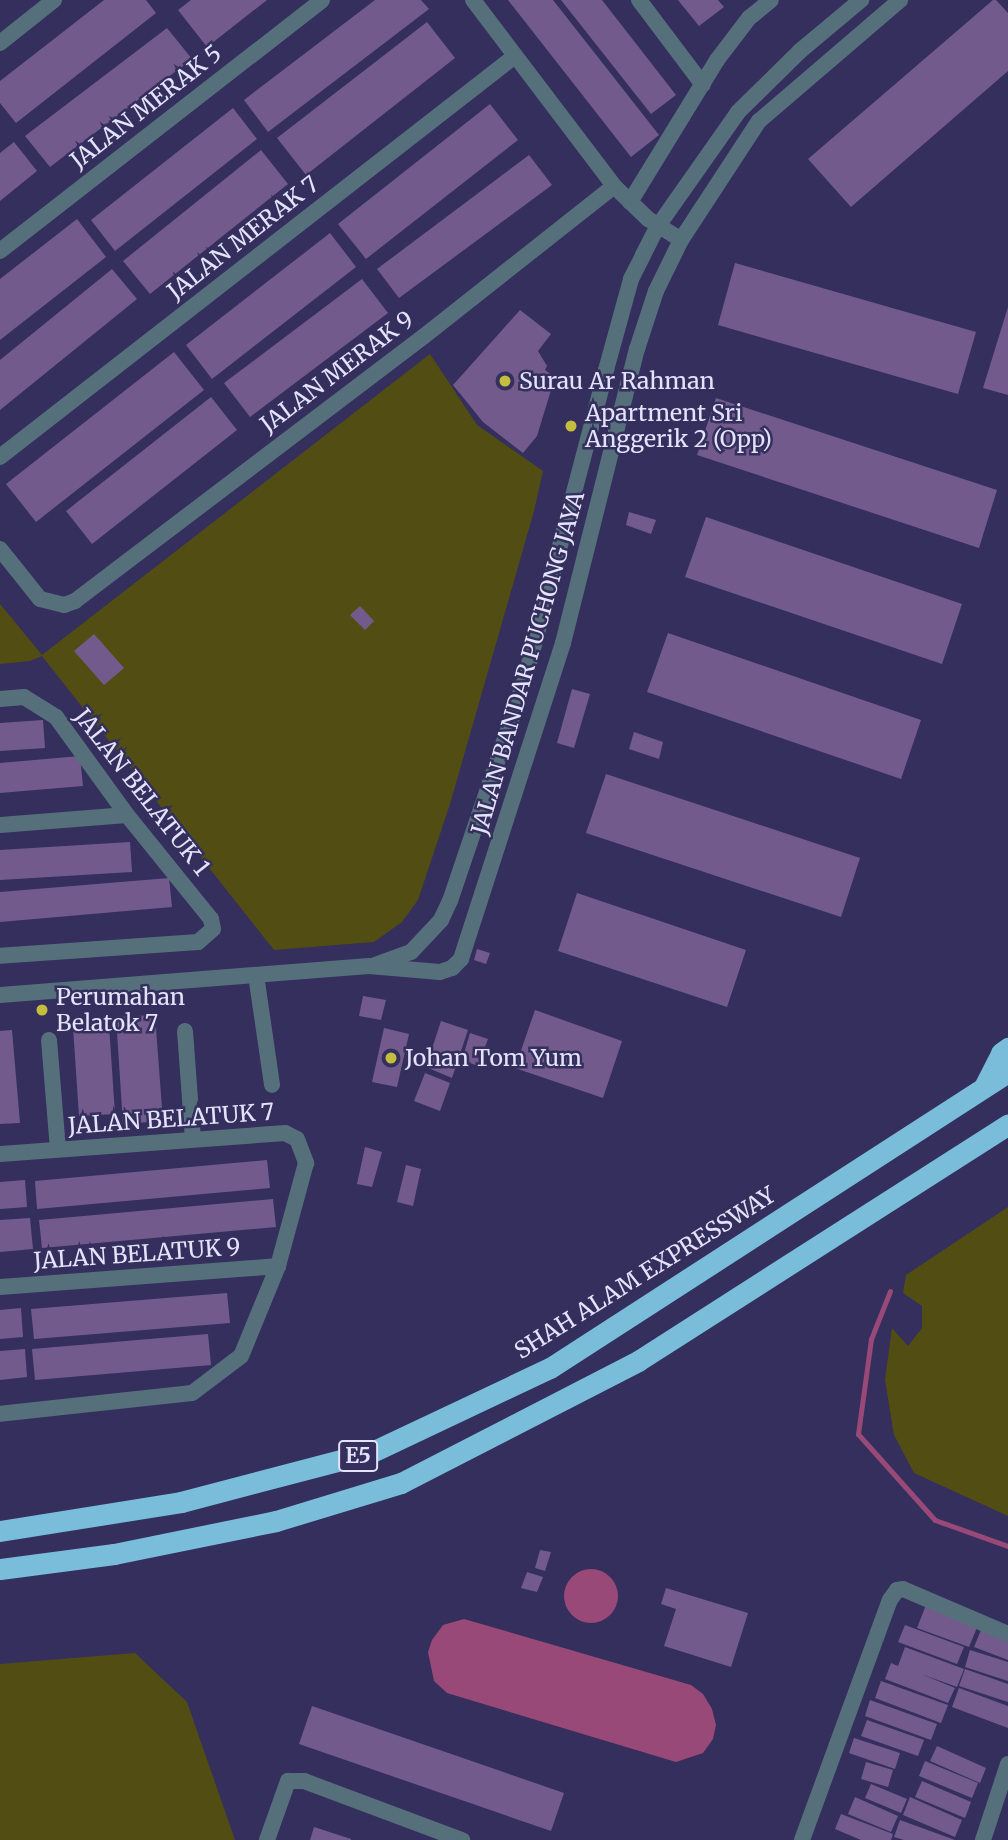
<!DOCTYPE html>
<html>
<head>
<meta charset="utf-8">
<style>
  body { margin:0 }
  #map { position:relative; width:1008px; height:1840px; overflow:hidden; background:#342f5d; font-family:Merriweather,serif }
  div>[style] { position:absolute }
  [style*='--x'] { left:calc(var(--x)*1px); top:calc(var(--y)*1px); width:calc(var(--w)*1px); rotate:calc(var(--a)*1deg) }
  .green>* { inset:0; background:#524e13 }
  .water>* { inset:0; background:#994978 }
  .round { border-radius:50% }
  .stream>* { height:5px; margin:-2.5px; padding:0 2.5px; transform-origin:2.5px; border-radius:2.5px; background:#994978 }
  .building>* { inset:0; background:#725b8c }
  .minor>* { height:16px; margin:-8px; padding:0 8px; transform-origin:8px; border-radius:8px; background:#55707b }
  .motorway>* { height:21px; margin:-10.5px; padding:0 10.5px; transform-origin:10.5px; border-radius:10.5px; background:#79bdda }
  .dots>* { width:19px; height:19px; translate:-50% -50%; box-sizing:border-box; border:4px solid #342f5d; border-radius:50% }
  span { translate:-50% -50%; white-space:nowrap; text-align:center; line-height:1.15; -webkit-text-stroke:5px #342f5d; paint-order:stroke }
  .shield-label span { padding:2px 5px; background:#342f5d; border:2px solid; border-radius:5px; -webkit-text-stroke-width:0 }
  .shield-label { font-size:21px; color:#e3e3fb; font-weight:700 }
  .street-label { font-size:23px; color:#e3e3fb }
  .poi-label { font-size:23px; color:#e3e3fb }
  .left { translate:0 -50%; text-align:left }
</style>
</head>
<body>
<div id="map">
  <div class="green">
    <i style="clip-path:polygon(430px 354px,477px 425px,543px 471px,534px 511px,450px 804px,418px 900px,402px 922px,374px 942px,274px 950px,42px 656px,30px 661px,0 664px,0 604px,42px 655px)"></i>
    <i style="clip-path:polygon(1008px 1207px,1008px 1516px,914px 1473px,894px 1435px,885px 1380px,892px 1328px,908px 1346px,922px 1328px,922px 1306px,903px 1293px,906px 1275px)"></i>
    <i style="clip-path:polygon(135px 1653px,187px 1702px,235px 1840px,0 1840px,0 1664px)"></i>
  </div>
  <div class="water">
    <i class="round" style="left:564px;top:1569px;width:54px;height:54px"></i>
    <i style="clip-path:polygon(464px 1619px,691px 1685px,703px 1694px,712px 1709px,716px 1725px,713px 1739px,703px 1753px,676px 1762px,447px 1693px,434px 1681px,428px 1652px,432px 1640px,443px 1625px)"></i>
  </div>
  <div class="stream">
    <i style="--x:890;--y:1291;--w:52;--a:111.6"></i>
    <i style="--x:871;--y:1339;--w:96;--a:97.8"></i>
    <i style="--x:858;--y:1434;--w:115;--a:48.2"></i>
    <i style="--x:935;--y:1520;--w:77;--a:19.6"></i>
  </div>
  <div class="building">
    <i style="clip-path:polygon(104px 0,146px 0,156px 13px,16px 123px,0 103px,0 81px)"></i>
    <i style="clip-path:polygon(191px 0,267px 0,207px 47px,178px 10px)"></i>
    <i style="clip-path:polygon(375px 0,421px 0,429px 9px,268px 132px,244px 100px)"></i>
    <i style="clip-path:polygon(508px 0,553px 0,659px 135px,631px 157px)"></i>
    <i style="clip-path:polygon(561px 0,602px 0,676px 95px,651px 114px)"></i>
    <i style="clip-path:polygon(678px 0,718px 0,724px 7px,699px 26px)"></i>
    <i style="clip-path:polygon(993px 0,996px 0,1008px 13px,1008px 71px,851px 207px,808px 159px)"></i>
    <i style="clip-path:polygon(427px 22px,455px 58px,306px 175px,277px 138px)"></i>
    <i style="clip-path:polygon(167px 28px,192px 59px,50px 167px,25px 136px)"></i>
    <i style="clip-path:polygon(490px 104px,518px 140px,366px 259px,338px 224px)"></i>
    <i style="clip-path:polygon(233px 108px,257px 139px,115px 251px,91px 220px)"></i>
    <i style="clip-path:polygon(14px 142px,37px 171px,0 201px,0 153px)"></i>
    <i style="clip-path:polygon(261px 150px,288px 184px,150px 294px,123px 261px)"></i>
    <i style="clip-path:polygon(529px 155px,552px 185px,399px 298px,377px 269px)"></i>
    <i style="clip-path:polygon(77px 219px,106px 257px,0 340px,0 279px)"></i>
    <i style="clip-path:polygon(330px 233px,356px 267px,212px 379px,186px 345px)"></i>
    <i style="clip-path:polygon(735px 263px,976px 332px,958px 394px,718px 325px)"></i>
    <i style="clip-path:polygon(112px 269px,137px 299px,0 410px,0 360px)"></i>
    <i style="clip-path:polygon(362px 279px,388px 313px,250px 417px,224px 383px)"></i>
    <i style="clip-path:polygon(1008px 307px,1008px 395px,983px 388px)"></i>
    <i style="clip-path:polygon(520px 310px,551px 334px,538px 351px,547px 366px,545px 370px,555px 377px,537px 436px,523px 453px,483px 422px,453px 385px)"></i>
    <i style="clip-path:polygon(174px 352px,204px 390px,36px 522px,6px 484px)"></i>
    <i style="clip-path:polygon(211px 397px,237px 430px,92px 544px,66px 511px)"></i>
    <i style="clip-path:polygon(716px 398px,997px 490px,979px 548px,697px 455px)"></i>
    <i style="clip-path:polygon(629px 512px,656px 520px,651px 534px,626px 525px)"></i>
    <i style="clip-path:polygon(706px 517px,962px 604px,942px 664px,685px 577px)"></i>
    <i style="clip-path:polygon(360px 606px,374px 621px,365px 630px,350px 615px)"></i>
    <i style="clip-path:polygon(668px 633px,921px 720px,901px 779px,647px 692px)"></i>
    <i style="clip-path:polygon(94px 634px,124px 668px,104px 685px,74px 651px)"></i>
    <i style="clip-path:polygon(572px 689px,590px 694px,574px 748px,557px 743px)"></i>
    <i style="clip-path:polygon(43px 720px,45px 748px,0 751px,0 723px)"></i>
    <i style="clip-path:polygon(634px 732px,663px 742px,659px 759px,629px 749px)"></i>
    <i style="clip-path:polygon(80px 756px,83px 786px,0 793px,0 763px)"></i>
    <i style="clip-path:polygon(606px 774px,860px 858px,841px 917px,586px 833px)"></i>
    <i style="clip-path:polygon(130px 842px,132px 872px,0 880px,0 850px)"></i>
    <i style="clip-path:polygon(169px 878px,172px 907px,0 922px,0 892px)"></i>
    <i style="clip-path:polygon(577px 893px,746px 950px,727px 1007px,558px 951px)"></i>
    <i style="clip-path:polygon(477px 949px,490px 953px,486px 964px,474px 960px)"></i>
    <i style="clip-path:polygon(363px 996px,386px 1000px,381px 1020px,359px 1016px)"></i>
    <i style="clip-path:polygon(535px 1010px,622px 1041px,603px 1098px,515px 1068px)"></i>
    <i style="clip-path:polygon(155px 1015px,163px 1121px,123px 1124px,116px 1017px)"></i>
    <i style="clip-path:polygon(441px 1021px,468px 1030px,452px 1078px,426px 1067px)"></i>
    <i style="clip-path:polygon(109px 1025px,115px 1114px,79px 1116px,73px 1027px)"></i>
    <i style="clip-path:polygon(384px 1028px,409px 1034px,397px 1087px,372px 1082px)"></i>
    <i style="clip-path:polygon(12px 1030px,20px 1123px,0 1124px,0 1031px)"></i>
    <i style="clip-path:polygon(470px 1033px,488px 1039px,478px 1066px,462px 1060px)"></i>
    <i style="clip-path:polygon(425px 1073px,450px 1083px,440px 1111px,414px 1101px)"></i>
    <i style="clip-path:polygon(365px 1147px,382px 1152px,372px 1187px,357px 1184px)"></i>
    <i style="clip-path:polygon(267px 1160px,270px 1188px,37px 1209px,35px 1181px)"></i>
    <i style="clip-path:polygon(406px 1165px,421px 1169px,413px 1206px,397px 1202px)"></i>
    <i style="clip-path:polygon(25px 1180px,27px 1207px,0 1209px,0 1182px)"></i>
    <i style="clip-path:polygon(273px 1199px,276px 1227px,42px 1248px,39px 1220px)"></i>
    <i style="clip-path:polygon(30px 1218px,33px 1249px,0 1252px,0 1220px)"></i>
    <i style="clip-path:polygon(227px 1293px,230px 1323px,34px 1339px,31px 1309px)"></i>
    <i style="clip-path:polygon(21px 1308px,23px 1337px,0 1339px,0 1310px)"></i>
    <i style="clip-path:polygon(208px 1334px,211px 1365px,35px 1380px,32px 1349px)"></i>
    <i style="clip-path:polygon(25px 1349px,27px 1377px,0 1380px,0 1351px)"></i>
    <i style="clip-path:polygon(540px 1550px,551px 1552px,545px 1571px,535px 1568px)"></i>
    <i style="clip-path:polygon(527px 1572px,543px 1577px,537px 1592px,521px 1588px)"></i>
    <i style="clip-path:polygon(666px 1588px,748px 1613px,731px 1667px,664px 1646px,676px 1609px,661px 1604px)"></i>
    <i style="clip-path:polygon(926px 1605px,978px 1625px,969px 1647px,917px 1628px)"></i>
    <i style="clip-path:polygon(905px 1625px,964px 1647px,957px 1664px,898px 1642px)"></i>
    <i style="clip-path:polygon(981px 1630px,1008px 1640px,1008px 1660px,974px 1647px)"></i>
    <i style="clip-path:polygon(905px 1647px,964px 1669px,957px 1687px,921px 1674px,955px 1688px,948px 1703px,885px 1679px,891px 1663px,898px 1666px)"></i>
    <i style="clip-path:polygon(970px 1650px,1008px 1662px,1008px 1681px,965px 1667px)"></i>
    <i style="clip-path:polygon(965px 1669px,1008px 1684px,1008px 1702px,959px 1686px)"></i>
    <i style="clip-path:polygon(881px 1681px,948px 1705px,941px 1723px,875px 1698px)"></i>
    <i style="clip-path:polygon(959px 1688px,1008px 1706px,1008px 1728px,952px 1707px)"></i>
    <i style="clip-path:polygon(870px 1700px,937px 1724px,931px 1740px,865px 1716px)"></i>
    <i style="clip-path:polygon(312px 1706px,564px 1793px,551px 1831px,299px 1744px)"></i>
    <i style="clip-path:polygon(867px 1720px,924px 1740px,918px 1756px,861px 1736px)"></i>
    <i style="clip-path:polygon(854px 1738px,900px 1753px,895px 1769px,849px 1753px)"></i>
    <i style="clip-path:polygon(937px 1746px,986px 1768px,980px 1783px,930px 1761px)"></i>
    <i style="clip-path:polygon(925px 1761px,978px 1783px,972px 1798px,919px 1776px)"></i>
    <i style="clip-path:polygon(866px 1762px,893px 1770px,888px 1787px,861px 1779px)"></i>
    <i style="clip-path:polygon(922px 1781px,971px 1802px,965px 1818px,915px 1797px)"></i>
    <i style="clip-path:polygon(871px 1784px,907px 1799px,901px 1813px,865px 1798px)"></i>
    <i style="clip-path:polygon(855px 1797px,898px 1816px,891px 1832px,848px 1814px)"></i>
    <i style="clip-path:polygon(910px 1797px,962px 1820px,955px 1837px,903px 1815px)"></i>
    <i style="clip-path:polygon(841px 1814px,893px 1834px,891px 1840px,861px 1840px,835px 1829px)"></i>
    <i style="clip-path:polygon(900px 1820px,955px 1840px,904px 1840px,894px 1837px)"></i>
    <i style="clip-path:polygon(314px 1827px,351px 1839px,351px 1840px,310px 1840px)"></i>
  </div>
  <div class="minor">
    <i style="--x:473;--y:0;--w:233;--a:52.8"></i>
    <i style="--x:614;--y:186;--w:47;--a:44.1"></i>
    <i style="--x:648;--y:219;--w:39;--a:32"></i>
    <i style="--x:639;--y:0;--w:106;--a:53"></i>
    <i style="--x:0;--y:43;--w:69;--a:-38.5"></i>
    <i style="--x:630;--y:202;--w:167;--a:-58.5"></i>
    <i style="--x:717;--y:60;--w:53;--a:-52.7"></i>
    <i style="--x:749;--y:18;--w:28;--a:-39"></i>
    <i style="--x:0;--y:251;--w:408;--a:-37.9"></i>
    <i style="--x:0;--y:457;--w:653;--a:-37.91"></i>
    <i style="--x:0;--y:549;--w:64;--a:51.3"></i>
    <i style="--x:40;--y:599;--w:25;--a:14"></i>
    <i style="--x:64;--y:605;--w:12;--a:-20"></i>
    <i style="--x:75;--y:601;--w:437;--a:-37.2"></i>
    <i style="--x:423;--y:337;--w:243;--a:-38.3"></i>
    <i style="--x:0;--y:699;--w:24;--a:-5"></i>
    <i style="--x:24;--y:697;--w:38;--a:32"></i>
    <i style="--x:56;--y:717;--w:121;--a:54.1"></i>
    <i style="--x:127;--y:815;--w:134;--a:51.1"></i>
    <i style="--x:211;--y:919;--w:10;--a:79"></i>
    <i style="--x:213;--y:929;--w:20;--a:139"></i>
    <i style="--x:198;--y:942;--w:198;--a:176"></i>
    <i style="--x:0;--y:825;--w:127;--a:-4.5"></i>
    <i style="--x:375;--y:965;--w:38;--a:-20"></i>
    <i style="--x:411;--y:952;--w:44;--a:-46.8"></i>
    <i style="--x:441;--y:920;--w:21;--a:-65"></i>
    <i style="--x:450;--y:901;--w:230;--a:-71.3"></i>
    <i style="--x:524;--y:683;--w:324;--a:-75.3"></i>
    <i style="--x:606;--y:370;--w:94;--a:-74.6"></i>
    <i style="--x:631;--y:279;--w:27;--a:-63"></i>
    <i style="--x:643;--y:255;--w:33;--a:-63"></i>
    <i style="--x:658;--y:226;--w:139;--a:-54.9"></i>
    <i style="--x:738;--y:112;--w:87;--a:-44.5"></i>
    <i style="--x:800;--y:51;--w:80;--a:-39.9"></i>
    <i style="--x:256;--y:975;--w:111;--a:81.7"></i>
    <i style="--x:0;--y:995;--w:370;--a:-4.5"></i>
    <i style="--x:369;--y:966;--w:71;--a:4.8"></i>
    <i style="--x:440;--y:972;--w:13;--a:-18"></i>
    <i style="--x:452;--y:968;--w:13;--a:-45"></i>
    <i style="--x:461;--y:959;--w:332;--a:-72.1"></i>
    <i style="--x:563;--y:643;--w:303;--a:-75.9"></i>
    <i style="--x:637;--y:349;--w:61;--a:-71.9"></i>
    <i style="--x:656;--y:291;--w:57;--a:-63.9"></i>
    <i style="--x:681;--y:240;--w:142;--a:-56.8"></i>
    <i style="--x:759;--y:121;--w:186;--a:-40.6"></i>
    <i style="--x:185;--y:1031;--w:108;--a:85.8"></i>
    <i style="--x:49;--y:1040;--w:109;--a:85.3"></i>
    <i style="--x:0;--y:1154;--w:286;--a:-4.2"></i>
    <i style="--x:285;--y:1133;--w:13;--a:27"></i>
    <i style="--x:297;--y:1139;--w:26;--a:69"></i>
    <i style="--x:306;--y:1163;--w:107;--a:105.2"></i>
    <i style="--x:278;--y:1266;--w:97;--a:112.3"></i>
    <i style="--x:241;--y:1356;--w:61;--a:142.9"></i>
    <i style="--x:192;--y:1393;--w:193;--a:173.8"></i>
    <i style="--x:0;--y:1287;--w:279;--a:-4.3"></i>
    <i style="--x:267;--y:1840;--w:63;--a:-70.4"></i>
    <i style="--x:288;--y:1781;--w:16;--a:0"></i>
    <i style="--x:304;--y:1781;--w:169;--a:20.5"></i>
    <i style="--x:802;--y:1840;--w:256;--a:-69.9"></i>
    <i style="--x:890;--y:1600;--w:12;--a:-55"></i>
    <i style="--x:897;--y:1590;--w:6;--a:-9"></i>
    <i style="--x:903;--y:1589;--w:114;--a:23.2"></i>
    <i style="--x:983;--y:1840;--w:80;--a:-71.8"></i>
  </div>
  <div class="motorway">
    <i style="--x:985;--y:1085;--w:36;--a:-63"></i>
    <i style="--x:1001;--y:1053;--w:9;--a:-36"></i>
    <i style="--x:0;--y:1531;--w:183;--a:-9.1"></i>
    <i style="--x:181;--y:1502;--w:197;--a:-14.7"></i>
    <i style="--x:372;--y:1452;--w:197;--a:-25.3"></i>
    <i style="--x:550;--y:1368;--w:545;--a:-32.87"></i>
    <i style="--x:0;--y:1569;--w:115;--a:-7.5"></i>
    <i style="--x:114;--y:1554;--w:165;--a:-11.5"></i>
    <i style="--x:276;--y:1521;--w:131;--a:-16.9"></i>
    <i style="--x:401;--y:1483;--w:267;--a:-27.2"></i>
    <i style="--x:638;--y:1361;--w:439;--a:-32.6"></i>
  </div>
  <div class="dots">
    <i style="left:505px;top:381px;background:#c4bd3e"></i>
    <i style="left:571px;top:426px;background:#c4bd3e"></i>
    <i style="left:42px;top:1010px;background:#c4bd3e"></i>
    <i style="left:391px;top:1058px;background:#c4bd3e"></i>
  </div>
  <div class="shield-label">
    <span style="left:358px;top:1456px">E5</span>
  </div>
  <div class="street-label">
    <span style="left:146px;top:107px;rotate:-38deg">JALAN MERAK 5</span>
    <span style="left:243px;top:238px;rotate:-38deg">JALAN MERAK 7</span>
    <span style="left:337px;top:372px;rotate:-37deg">JALAN MERAK 9</span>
    <span style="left:528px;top:663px;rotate:-74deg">JALAN BANDAR PUCHONG JAYA</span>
    <span style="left:142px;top:792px;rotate:52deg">JALAN BELATUK 1</span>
    <span style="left:171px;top:1119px;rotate:-4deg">JALAN BELATUK 7</span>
    <span style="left:137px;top:1254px;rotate:-4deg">JALAN BELATUK 9</span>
    <span style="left:645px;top:1273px;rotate:-32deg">SHAH ALAM EXPRESSWAY</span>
  </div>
  <div class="poi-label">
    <span class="left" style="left:519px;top:381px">Surau Ar Rahman</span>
    <span class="left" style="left:585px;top:426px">Apartment Sri<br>Anggerik 2 (Opp)</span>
    <span class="left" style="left:56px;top:1010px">Perumahan<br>Belatok 7</span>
    <span class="left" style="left:405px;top:1058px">Johan Tom Yum</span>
  </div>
</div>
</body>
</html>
